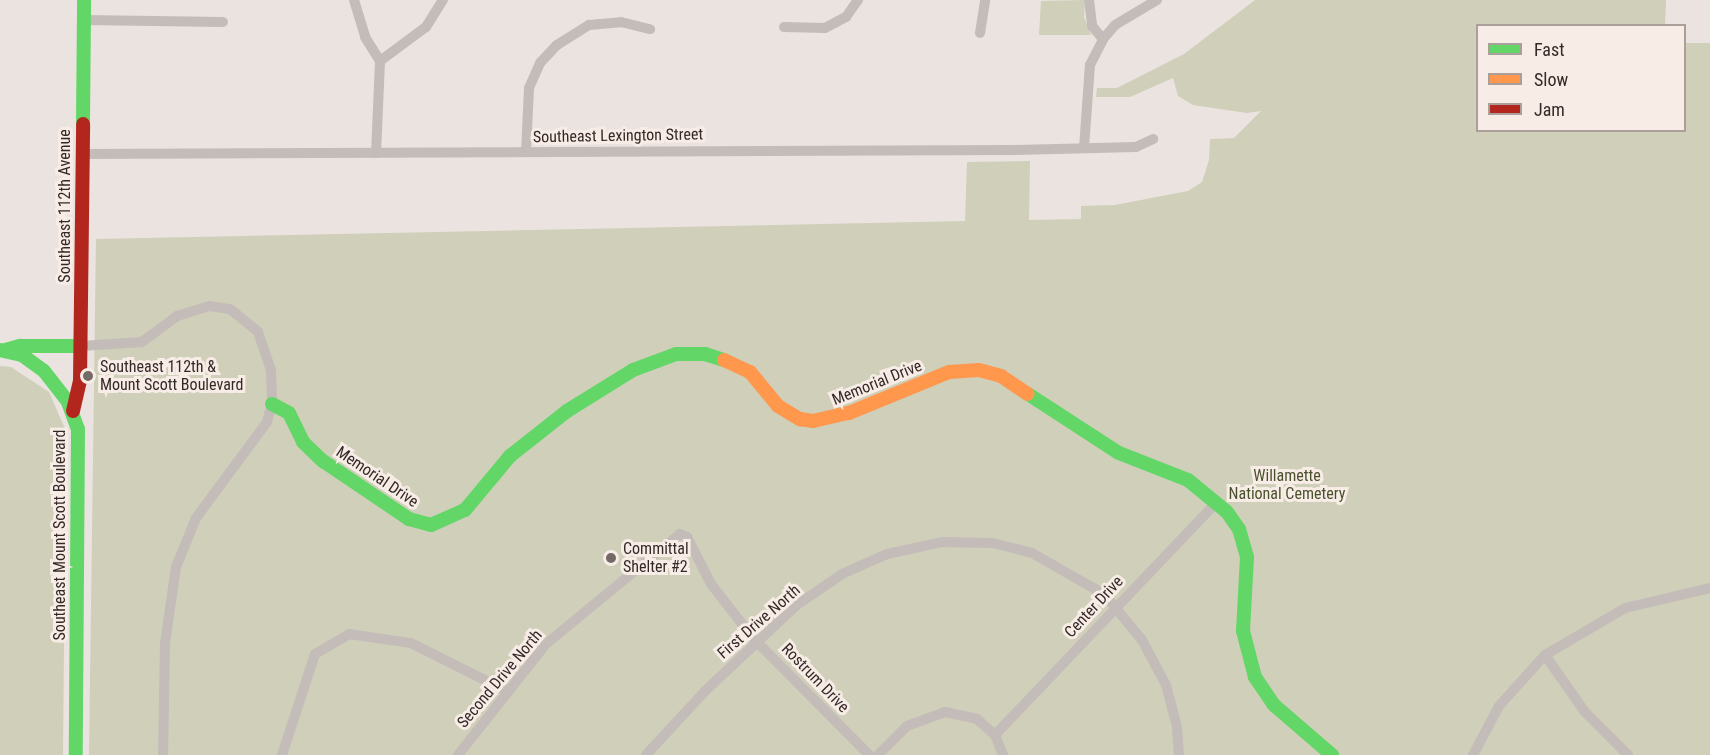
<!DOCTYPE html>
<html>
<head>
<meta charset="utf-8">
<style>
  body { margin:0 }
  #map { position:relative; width:1710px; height:755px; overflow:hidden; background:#ebe3df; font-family:"Roboto Condensed",sans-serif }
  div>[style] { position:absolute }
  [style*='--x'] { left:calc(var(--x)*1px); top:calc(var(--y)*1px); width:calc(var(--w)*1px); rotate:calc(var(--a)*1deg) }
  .green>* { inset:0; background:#cfcfba }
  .street>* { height:10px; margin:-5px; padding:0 5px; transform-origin:5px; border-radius:5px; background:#c4bcb8 }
  .fast>* { height:14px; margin:-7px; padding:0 7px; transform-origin:7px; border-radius:7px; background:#63d668 }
  .slow>* { height:14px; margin:-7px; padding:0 7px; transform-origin:7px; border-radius:7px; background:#ff974d }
  .jam>* { height:14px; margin:-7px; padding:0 7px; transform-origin:7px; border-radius:7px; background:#b3261e }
  .dots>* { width:16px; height:16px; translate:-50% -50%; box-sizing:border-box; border:3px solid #f8ede6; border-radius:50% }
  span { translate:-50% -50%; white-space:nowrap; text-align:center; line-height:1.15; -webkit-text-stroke:6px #f8ede6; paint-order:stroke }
  .street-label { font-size:16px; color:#342927 }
  .poi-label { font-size:16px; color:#342927 }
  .left { translate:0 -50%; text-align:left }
  .park-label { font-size:16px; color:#49512c }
  .legend { position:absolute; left:1476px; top:24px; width:210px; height:108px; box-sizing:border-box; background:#f8ede6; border:2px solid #aa9f9a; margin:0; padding:8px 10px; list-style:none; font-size:18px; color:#342927 }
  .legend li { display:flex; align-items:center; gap:12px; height:30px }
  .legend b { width:30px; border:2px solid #aa9f9a }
</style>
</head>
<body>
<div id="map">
  <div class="green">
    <i style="clip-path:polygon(1085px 0,1084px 17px,1091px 35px,1039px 35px,1041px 1px)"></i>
    <i style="clip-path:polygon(1255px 0,1666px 0,1665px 25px,1478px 26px,1478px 130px,1684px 130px,1685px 43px,1710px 43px,1710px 755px,89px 755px,96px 239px,965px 221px,967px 162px,1030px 161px,1029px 220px,1081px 219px,1081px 206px,1115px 205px,1188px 191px,1202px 182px,1209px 160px,1210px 139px,1234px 138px,1261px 111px,1247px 113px,1193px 105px,1178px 96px,1173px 78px,1130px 97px,1096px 97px,1097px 88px,1117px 88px,1184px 54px)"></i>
    <i style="clip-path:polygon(0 366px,11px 367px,49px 392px,66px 431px,63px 755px,0 755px)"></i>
  </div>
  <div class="street">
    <i style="--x:354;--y:0;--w:39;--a:73"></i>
    <i style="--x:365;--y:37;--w:28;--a:58"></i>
    <i style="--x:1089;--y:0;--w:26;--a:83"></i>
    <i style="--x:1092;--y:26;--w:17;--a:50"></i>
    <i style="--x:84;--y:20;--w:139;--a:0.8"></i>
    <i style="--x:784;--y:27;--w:41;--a:1.4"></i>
    <i style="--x:825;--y:28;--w:24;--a:-28"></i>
    <i style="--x:846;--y:17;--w:21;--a:-55"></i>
    <i style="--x:980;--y:33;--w:33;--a:-81"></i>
    <i style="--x:1084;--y:148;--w:83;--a:-85.9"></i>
    <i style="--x:1090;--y:65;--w:29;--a:-63"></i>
    <i style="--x:1103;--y:39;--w:18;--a:-49"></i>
    <i style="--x:1115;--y:25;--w:49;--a:-30.8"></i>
    <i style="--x:526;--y:152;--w:64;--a:-87.3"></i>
    <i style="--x:529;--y:88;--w:27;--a:-66"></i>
    <i style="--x:540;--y:63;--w:25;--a:-47"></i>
    <i style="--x:557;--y:45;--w:38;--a:-32"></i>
    <i style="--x:589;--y:25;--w:32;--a:-5"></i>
    <i style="--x:621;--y:22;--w:30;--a:14"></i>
    <i style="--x:376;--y:153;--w:92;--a:-87.5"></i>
    <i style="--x:380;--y:61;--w:57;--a:-36.5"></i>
    <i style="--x:426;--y:27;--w:32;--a:-58"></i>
    <i style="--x:82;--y:154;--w:930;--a:-0.25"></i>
    <i style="--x:1012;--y:150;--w:124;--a:-1.4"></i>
    <i style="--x:1136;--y:147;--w:19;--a:-25"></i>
    <i style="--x:81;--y:346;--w:61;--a:-3.8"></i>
    <i style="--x:142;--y:342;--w:44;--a:-36.6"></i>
    <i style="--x:177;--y:316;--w:34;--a:-17"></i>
    <i style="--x:210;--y:306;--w:20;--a:9"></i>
    <i style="--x:230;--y:309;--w:36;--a:39"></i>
    <i style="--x:258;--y:332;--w:40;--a:71.1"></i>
    <i style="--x:271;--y:370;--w:34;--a:88"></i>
    <i style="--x:272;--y:404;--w:19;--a:106"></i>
    <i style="--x:267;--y:422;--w:119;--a:126.5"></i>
    <i style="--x:196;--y:518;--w:53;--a:112.2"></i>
    <i style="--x:176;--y:567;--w:77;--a:98.2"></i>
    <i style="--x:165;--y:643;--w:112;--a:91"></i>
    <i style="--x:1545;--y:655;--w:70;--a:54.9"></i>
    <i style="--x:1585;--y:712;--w:61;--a:45"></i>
    <i style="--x:995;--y:735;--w:322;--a:-46.4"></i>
    <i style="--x:282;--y:755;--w:106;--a:-71.9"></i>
    <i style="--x:315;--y:654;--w:39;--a:-30"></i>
    <i style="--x:349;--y:634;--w:63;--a:8.3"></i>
    <i style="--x:411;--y:643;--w:107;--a:26.6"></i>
    <i style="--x:458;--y:755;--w:142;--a:-51.6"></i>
    <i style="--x:546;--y:644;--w:173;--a:-39.4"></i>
    <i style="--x:680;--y:534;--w:8;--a:23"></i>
    <i style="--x:687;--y:537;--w:53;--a:62.9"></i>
    <i style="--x:711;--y:584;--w:68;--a:52.1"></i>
    <i style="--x:753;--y:638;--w:165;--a:45.2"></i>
    <i style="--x:646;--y:755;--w:87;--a:-47.3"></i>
    <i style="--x:705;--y:691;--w:126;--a:-43.1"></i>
    <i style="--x:797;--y:605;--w:55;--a:-34.6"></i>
    <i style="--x:842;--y:574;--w:49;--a:-24"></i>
    <i style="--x:887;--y:554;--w:56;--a:-12.3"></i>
    <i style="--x:942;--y:542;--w:51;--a:1.1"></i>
    <i style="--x:993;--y:543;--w:40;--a:14.4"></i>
    <i style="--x:1032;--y:553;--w:83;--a:29.7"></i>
    <i style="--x:1104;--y:594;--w:60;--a:50.4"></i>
    <i style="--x:1142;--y:640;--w:51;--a:61.9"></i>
    <i style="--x:1166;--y:685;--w:43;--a:75.3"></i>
    <i style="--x:1177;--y:727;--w:28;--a:86"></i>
    <i style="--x:878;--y:755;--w:41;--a:-45"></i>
    <i style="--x:907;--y:726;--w:40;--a:-20.2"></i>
    <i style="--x:945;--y:712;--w:33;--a:12"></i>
    <i style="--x:977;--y:719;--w:24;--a:42"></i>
    <i style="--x:995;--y:735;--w:22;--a:68"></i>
    <i style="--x:1473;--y:755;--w:55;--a:-62"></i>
    <i style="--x:1499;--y:706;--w:69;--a:-48"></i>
    <i style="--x:1545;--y:655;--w:93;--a:-30.4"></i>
    <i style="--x:1625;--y:608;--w:87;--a:-13.2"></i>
  </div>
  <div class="fast">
    <i style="--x:83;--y:124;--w:124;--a:-89.5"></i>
    <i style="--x:0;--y:350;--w:23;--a:13"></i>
    <i style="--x:22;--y:355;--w:27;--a:36"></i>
    <i style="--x:44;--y:371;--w:39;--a:52"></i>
    <i style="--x:68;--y:402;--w:29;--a:70"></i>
    <i style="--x:78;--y:429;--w:326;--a:90.4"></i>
    <i style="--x:5;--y:350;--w:16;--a:-15"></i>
    <i style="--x:20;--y:346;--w:61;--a:0"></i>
    <i style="--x:1028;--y:394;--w:108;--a:33"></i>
    <i style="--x:1119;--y:453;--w:74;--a:21.4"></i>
    <i style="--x:1188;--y:480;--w:50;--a:39.4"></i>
    <i style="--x:1227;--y:512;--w:21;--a:55"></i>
    <i style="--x:1239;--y:529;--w:29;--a:74"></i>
    <i style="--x:1247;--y:557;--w:74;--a:93.1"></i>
    <i style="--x:1243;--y:631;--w:48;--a:75.4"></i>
    <i style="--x:1255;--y:677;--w:34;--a:56"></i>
    <i style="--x:1274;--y:705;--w:77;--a:40.8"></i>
    <i style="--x:272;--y:404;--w:19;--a:28"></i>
    <i style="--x:289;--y:413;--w:32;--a:64"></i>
    <i style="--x:303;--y:442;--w:28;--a:44"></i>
    <i style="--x:323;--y:461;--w:104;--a:34"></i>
    <i style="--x:409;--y:519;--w:23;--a:15"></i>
    <i style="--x:431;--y:525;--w:37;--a:-24"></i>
    <i style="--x:465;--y:510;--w:70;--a:-50.2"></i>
    <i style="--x:510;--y:456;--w:73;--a:-38.3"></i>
    <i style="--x:567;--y:411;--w:78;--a:-31.8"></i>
    <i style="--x:633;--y:370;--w:46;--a:-20.4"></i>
    <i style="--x:676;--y:354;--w:29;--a:0"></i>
    <i style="--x:705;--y:354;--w:20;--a:18"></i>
  </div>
  <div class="slow">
    <i style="--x:724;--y:360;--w:29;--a:25"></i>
    <i style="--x:750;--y:372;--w:44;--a:50.5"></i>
    <i style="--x:778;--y:406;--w:26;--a:31"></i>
    <i style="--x:800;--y:419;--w:13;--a:9"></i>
    <i style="--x:813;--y:421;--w:37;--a:-13"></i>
    <i style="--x:849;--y:413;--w:108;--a:-22.3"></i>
    <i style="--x:949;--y:372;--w:30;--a:-4"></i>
    <i style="--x:979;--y:370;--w:23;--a:15"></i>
    <i style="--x:1001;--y:376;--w:32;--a:34"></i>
  </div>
  <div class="jam">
    <i style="--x:73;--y:411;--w:31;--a:-77"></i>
    <i style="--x:80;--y:381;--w:257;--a:-89.3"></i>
  </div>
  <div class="dots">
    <i style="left:88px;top:376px;background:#746a67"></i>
    <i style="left:611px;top:558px;background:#746a67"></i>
  </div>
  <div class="street-label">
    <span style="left:618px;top:136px;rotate:-1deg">Southeast Lexington Street</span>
    <span style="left:65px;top:206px;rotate:-90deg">Southeast 112th Avenue</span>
    <span style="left:877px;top:383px;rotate:-22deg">Memorial Drive</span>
    <span style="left:377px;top:477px;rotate:34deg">Memorial Drive</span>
    <span style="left:60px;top:535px;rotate:-90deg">Southeast Mount Scott Boulevard</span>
    <span style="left:1094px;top:607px;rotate:-47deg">Center Drive</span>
    <span style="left:759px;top:622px;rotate:-41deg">First Drive North</span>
    <span style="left:815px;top:678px;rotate:46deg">Rostrum Drive</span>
    <span style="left:500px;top:679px;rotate:-50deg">Second Drive North</span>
  </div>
  <div class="poi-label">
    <span class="left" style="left:100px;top:376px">Southeast 112th &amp;<br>Mount Scott Boulevard</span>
    <span class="left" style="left:623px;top:558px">Committal<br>Shelter #2</span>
  </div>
  <div class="park-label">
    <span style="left:1287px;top:485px">Willamette<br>National Cemetery</span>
  </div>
  <ul class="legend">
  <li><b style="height:8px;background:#63d668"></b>Fast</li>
  <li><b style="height:8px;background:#ff974d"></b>Slow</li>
  <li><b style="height:8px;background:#b3261e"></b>Jam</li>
  </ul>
</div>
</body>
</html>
